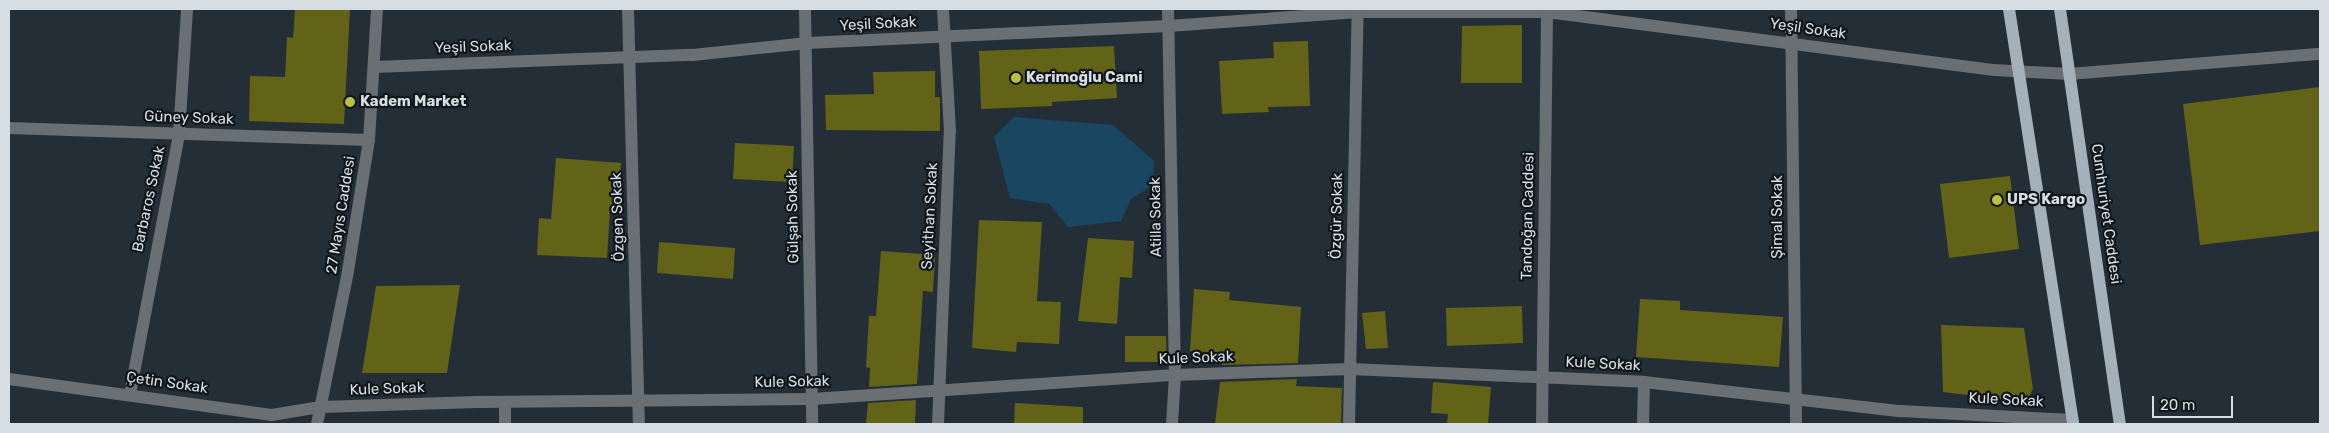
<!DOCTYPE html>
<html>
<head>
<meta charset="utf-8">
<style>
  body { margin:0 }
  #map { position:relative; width:2329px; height:433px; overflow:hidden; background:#232e36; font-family:Rubik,sans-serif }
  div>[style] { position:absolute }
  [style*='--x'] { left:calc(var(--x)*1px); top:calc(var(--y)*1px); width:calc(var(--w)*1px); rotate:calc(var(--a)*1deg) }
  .green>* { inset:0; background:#194761 }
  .building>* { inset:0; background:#626317 }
  .minor>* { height:12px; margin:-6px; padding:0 6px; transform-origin:6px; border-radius:6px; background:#696f73 }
  .major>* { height:12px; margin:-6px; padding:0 6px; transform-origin:6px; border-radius:6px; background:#a5b1ba }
  .dots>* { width:14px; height:14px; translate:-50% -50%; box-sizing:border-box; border:2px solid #101619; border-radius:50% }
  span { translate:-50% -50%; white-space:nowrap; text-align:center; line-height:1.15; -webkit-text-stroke:4.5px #101619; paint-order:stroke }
  .street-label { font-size:15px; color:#d6dee3 }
  .poi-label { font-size:15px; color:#d6dee3; font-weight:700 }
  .left { translate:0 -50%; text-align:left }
  .frame { position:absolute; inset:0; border:10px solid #d6dee3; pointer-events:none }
  .scale { position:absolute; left:2152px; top:396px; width:81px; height:22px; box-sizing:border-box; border:2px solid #d6dee3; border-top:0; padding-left:6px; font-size:15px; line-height:18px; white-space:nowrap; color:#d6dee3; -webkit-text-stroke:4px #101619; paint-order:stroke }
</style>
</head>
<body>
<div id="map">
  <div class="green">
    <i style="clip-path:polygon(1014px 117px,1113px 125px,1154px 161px,1153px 185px,1131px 199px,1121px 221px,1068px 227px,1049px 204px,1010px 198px,994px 137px)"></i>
  </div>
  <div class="building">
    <i style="clip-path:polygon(295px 9px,350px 9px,344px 124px,249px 121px,250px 76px,285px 77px,287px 37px,293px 38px)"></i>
    <i style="clip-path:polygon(1522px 25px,1522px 83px,1461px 83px,1462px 26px)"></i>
    <i style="clip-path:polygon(1308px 41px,1310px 106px,1268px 107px,1269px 112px,1222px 114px,1219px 61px,1274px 58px,1273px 42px)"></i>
    <i style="clip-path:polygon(1114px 46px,1117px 98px,1052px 102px,1052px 106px,981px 109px,979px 51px)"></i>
    <i style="clip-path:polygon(935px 71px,935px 97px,940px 97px,940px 131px,826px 130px,825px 95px,874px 94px,873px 72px)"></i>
    <i style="clip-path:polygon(2320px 87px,2320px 231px,2200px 245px,2183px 104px)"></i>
    <i style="clip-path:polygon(735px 143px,794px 146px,792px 182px,733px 179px)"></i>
    <i style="clip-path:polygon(556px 158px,621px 163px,617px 210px,610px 210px,607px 258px,537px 255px,539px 218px,551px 219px)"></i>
    <i style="clip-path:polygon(2010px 176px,2019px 249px,1949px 258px,1940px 184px)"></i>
    <i style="clip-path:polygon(979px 220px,1042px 222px,1037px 301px,1061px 302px,1059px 344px,1017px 342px,1016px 352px,972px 348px)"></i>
    <i style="clip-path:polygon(1088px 238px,1134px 241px,1132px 278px,1120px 277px,1117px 324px,1078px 321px)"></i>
    <i style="clip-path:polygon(659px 242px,735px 248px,733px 279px,657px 273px)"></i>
    <i style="clip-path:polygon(881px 251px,935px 255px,933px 292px,923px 291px,917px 384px,869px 387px,870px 368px,866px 367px,869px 316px,876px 316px)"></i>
    <i style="clip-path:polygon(460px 285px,447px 373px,362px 373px,376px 286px)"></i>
    <i style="clip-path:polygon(1194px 289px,1230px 292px,1229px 300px,1301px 307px,1298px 363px,1222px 365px,1223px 353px,1190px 351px)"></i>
    <i style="clip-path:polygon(1640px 299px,1680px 301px,1680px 310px,1783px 317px,1779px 367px,1636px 357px)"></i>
    <i style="clip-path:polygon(1522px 306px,1523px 343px,1447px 346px,1446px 308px)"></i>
    <i style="clip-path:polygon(1385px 311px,1388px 348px,1366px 349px,1362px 313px)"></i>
    <i style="clip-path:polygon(1941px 325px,2024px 328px,2033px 389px,2026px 402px,1943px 392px)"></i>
    <i style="clip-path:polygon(1125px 336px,1166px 336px,1167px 362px,1125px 362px)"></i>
    <i style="clip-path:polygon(1297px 379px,1296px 386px,1342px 388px,1341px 424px,1215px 424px,1220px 382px)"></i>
    <i style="clip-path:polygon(1433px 382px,1491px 387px,1488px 424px,1447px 424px,1448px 414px,1431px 413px)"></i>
    <i style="clip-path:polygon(916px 400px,915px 424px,866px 424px,868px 403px)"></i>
    <i style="clip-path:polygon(1015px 403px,1083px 407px,1083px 424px,1014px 424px)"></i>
  </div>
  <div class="minor">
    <i style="--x:628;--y:9;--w:415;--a:88.5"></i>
    <i style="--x:805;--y:9;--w:415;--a:89"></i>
    <i style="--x:1168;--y:9;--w:366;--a:88.9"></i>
    <i style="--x:1175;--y:375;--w:49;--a:93.5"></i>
    <i style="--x:1791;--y:9;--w:415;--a:89.3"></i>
    <i style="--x:374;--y:67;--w:319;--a:-2.2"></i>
    <i style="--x:693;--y:55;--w:115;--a:-6"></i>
    <i style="--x:807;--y:43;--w:362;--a:-2.7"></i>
    <i style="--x:1169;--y:26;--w:190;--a:-4.2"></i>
    <i style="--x:1358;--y:12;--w:189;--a:0"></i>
    <i style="--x:1547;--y:12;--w:451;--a:7.4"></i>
    <i style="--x:1994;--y:70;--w:75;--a:3.1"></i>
    <i style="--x:2069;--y:74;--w:252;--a:-4.6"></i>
    <i style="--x:9;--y:128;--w:360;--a:1.9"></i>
    <i style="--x:9;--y:379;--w:265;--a:7.8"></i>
    <i style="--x:272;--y:415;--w:49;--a:-9.5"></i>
    <i style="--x:320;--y:407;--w:157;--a:-1.8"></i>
    <i style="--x:477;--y:402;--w:335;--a:-0.5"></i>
    <i style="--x:812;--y:399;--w:364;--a:-3.8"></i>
    <i style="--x:1175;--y:375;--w:175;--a:-2"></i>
    <i style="--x:1350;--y:369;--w:294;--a:2.5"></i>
    <i style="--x:1644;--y:382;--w:258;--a:6.5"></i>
    <i style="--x:1900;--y:411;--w:173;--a:3"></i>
    <i style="--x:130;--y:394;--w:265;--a:-79.3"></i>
    <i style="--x:179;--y:134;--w:125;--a:-86.3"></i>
    <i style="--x:505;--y:402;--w:22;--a:90"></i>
    <i style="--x:317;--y:424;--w:156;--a:-78.5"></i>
    <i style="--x:348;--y:271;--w:133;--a:-80.9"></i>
    <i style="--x:369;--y:140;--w:131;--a:-86.5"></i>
    <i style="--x:938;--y:424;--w:293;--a:-87.7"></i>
    <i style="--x:950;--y:131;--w:122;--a:-93.3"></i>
    <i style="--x:1349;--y:424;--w:415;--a:-88.8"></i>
    <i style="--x:1542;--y:424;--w:415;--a:-89.3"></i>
    <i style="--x:1643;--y:424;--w:42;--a:-88.6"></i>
  </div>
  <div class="major">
    <i style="--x:2009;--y:9;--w:420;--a:81.2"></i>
    <i style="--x:2060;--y:9;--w:419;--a:81.8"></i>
  </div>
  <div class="dots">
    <i style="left:1016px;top:78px;background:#bdbf43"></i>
    <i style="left:350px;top:102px;background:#bdbf43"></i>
    <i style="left:1997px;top:200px;background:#bdbf43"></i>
  </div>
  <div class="street-label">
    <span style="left:878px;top:24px;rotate:-3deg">Yeşil Sokak</span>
    <span style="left:1808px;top:29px;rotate:8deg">Yeşil Sokak</span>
    <span style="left:473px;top:47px;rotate:-2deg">Yeşil Sokak</span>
    <span style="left:189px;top:118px;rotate:2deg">Güney Sokak</span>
    <span style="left:149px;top:199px;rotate:-78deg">Barbaros Sokak</span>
    <span style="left:2106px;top:214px;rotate:82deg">Cumhuriyet Caddesi</span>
    <span style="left:341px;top:215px;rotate:-81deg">27 Mayıs Caddesi</span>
    <span style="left:930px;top:216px;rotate:-87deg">Seyithan Sokak</span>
    <span style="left:1337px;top:216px;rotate:-89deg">Özgür Sokak</span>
    <span style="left:1528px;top:216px;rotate:-89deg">Tandoğan Caddesi</span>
    <span style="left:618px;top:217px;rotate:-92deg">Özgen Sokak</span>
    <span style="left:793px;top:217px;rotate:-91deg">Gülşah Sokak</span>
    <span style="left:1156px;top:217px;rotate:-91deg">Atilla Sokak</span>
    <span style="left:1778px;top:217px;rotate:-90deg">Şimal Sokak</span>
    <span style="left:1196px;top:358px;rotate:-2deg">Kule Sokak</span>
    <span style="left:1603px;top:364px;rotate:3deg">Kule Sokak</span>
    <span style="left:792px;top:382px;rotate:-1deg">Kule Sokak</span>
    <span style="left:167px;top:383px;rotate:8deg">Çetin Sokak</span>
    <span style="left:387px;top:389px;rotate:-2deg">Kule Sokak</span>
    <span style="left:2006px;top:400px;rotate:3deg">Kule Sokak</span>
  </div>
  <div class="poi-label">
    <span class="left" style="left:1026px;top:78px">Kerimoğlu Cami</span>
    <span class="left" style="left:360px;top:102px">Kadem Market</span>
    <span class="left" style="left:2007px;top:200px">UPS Kargo</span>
  </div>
  <div class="frame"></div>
  <div class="scale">20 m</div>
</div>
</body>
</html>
